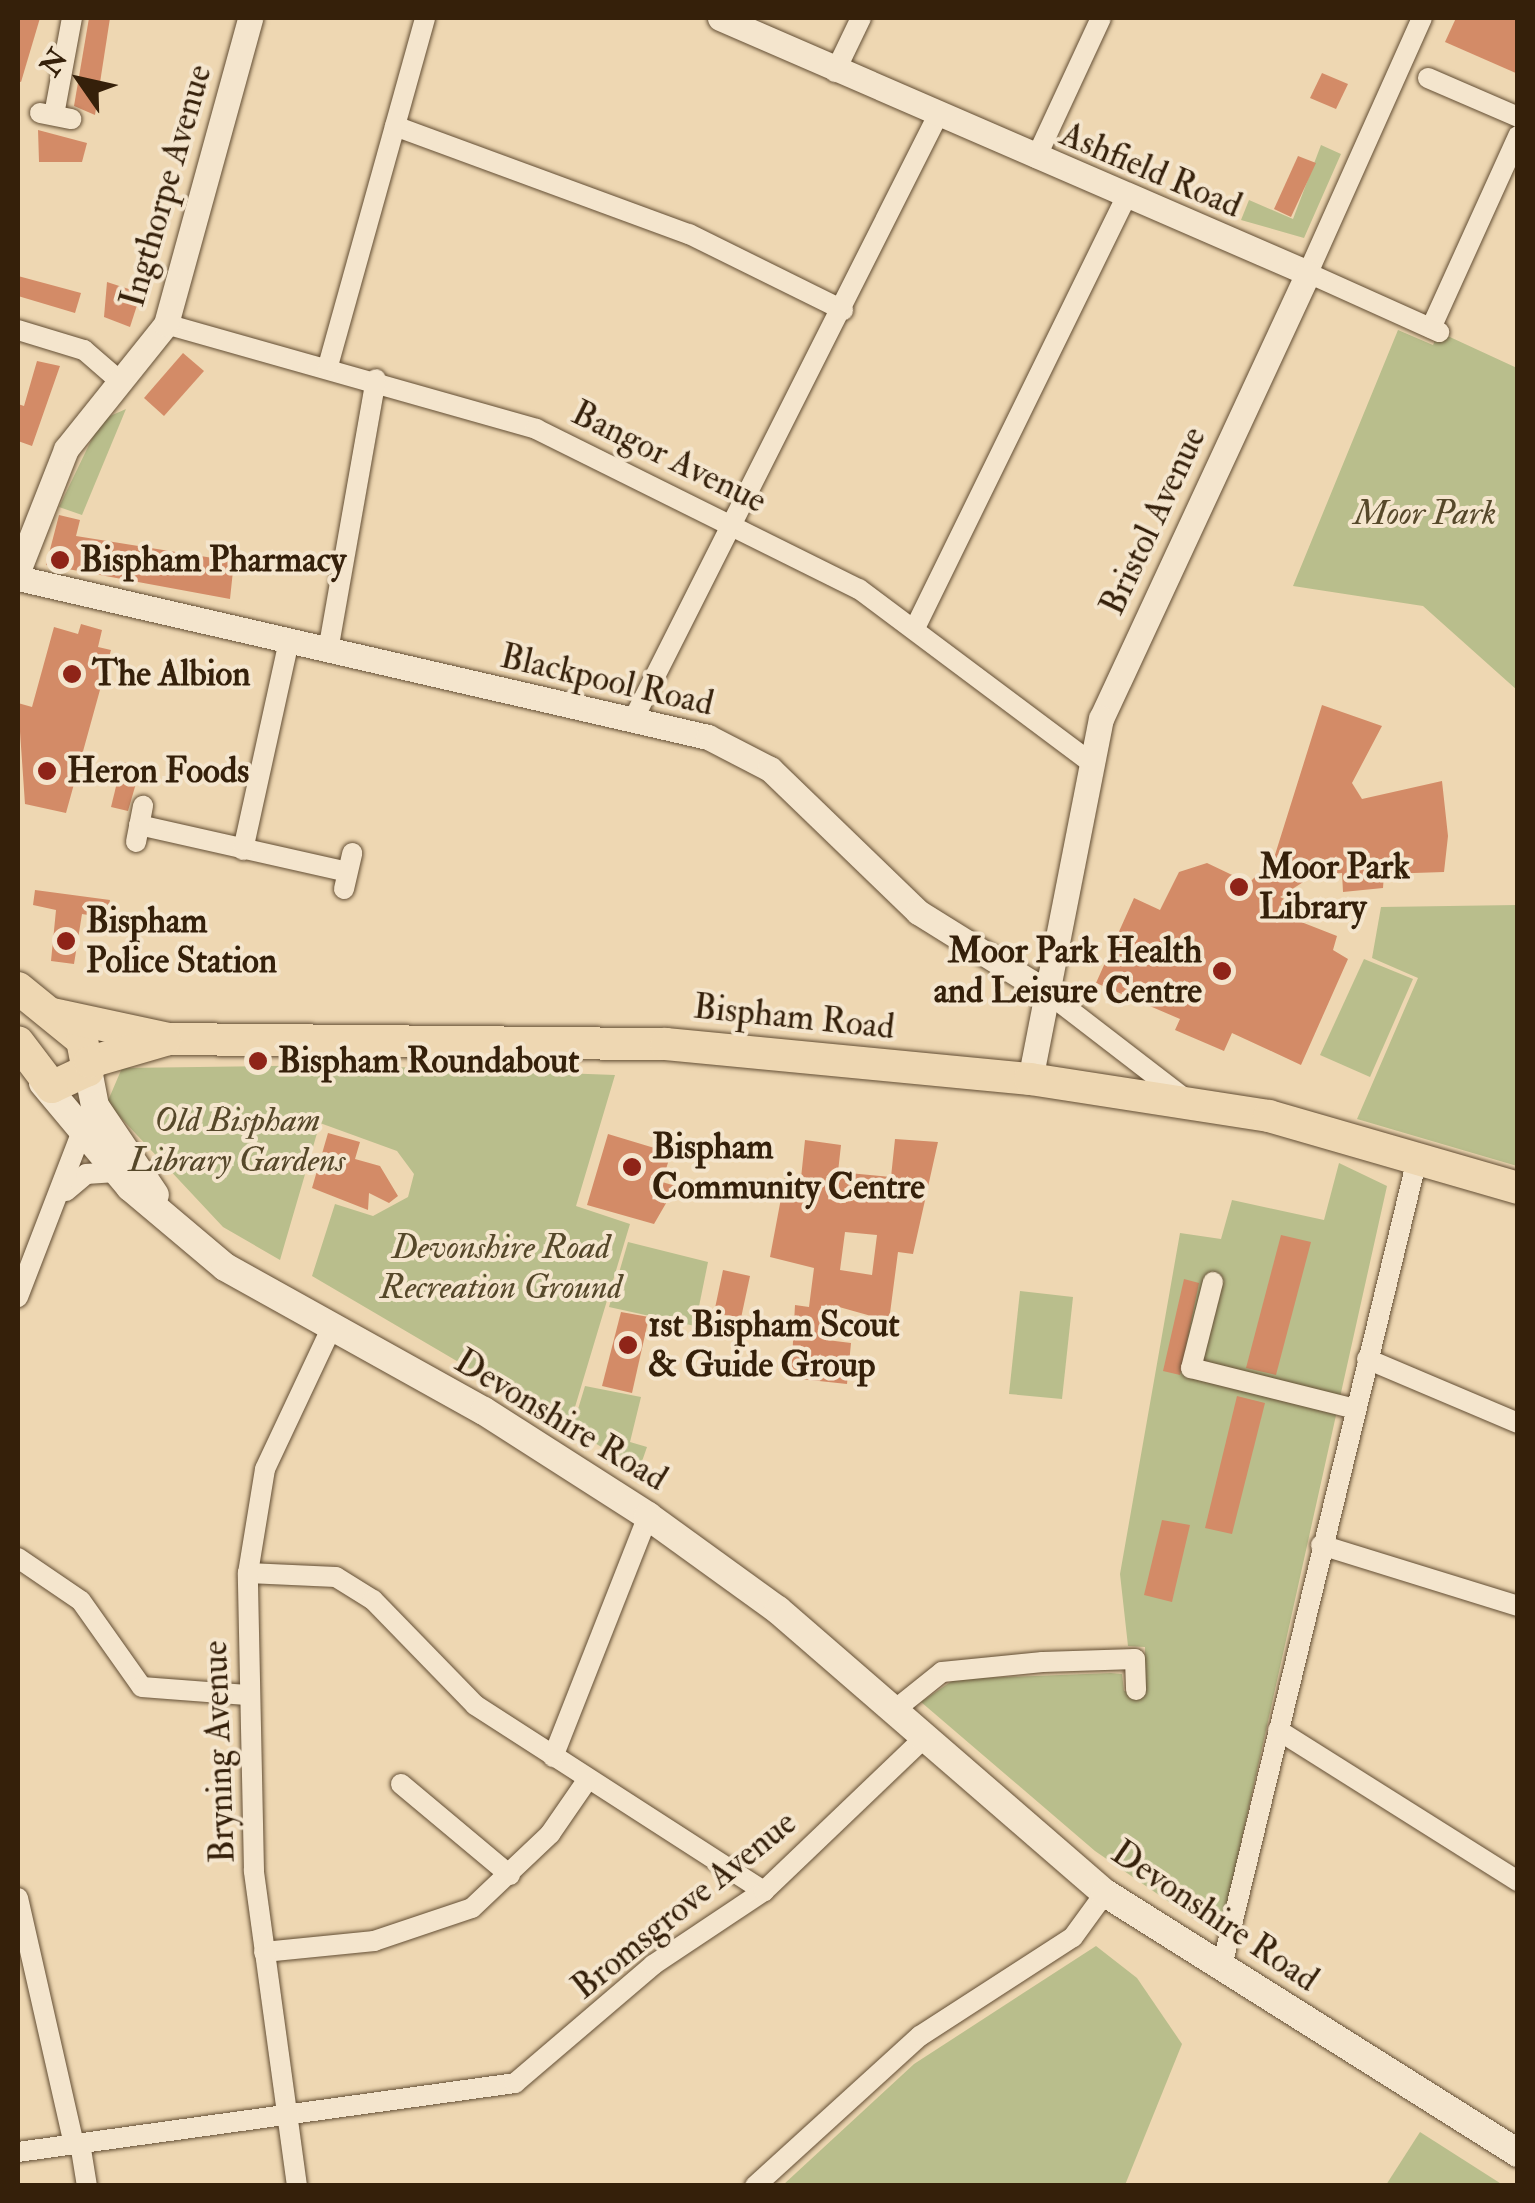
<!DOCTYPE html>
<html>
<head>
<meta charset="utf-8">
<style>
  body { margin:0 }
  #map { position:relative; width:1535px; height:2203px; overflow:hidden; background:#eed7b2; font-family:"IM FELL Double Pica",serif }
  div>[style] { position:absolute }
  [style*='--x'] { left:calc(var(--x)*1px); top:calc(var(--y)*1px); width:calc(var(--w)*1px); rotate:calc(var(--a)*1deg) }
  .green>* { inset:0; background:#b9be8c }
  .building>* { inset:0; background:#d38b67 }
  .roads { filter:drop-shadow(0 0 2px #634e34) drop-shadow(0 0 2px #634e34) }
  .minor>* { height:20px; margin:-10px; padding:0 10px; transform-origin:10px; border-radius:10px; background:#f4e5cd }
  .tertiary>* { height:25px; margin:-12.5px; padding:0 12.5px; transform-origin:12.5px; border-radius:12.5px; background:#f4e5cd }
  .secondary>* { height:28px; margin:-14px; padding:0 14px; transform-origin:14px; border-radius:14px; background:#f4e5cd }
  .primary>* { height:32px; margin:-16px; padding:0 16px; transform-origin:16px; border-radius:16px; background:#eed7b2 }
  .dots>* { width:28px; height:28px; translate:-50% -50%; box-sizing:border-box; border:5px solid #f4e5cd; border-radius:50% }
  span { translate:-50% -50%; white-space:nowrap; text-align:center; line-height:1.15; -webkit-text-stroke:8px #f4e5cd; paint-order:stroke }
  .street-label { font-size:35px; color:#35200a }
  .park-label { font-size:35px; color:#56482a; font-style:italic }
  .poi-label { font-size:35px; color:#35200a; font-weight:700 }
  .left { translate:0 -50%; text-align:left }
  .right { translate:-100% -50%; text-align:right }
  .frame { position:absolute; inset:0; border:20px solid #35200a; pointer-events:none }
  .north { position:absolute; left:30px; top:30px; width:100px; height:100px; -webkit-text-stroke:8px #f4e5cd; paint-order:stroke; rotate:304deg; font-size:28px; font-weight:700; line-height:40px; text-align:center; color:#35200a }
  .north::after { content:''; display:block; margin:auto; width:35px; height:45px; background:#35200a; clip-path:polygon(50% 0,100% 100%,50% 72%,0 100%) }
</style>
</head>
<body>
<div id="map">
  <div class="green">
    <i style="clip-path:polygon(1321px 145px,1341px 154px,1304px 238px,1241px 220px,1249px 200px,1293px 219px)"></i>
    <i style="clip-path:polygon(1398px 330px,1433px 345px,1439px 332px,1517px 368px,1517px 690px,1423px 606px,1293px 586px)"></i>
    <i style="clip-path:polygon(126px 409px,82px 515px,59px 507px,101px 420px)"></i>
    <i style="clip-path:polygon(1517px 905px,1517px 1166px,1357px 1119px,1418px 978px,1372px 958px,1381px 907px)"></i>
    <i style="clip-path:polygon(1364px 959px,1413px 979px,1370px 1077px,1320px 1055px)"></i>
    <i style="clip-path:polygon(339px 1065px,615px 1075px,576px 1206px,630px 1224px,569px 1427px,312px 1276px,335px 1204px,373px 1216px,408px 1197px,414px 1174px,397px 1151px,320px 1123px,280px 1260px,223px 1227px,107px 1103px,122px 1068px)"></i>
    <i style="clip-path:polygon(1339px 1163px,1387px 1186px,1220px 1937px,1095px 1851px,921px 1702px,955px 1679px,1111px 1673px,1122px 1674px,1124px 1691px,1144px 1695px,1145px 1647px,1128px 1646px,1120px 1574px,1180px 1233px,1221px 1239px,1232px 1200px,1324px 1220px)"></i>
    <i style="clip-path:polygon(628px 1242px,708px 1262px,695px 1326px,609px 1307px)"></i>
    <i style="clip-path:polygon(1020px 1291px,1073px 1297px,1062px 1399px,1009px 1394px)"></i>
    <i style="clip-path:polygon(585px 1386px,641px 1397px,630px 1442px,647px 1447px,639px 1470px,572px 1429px)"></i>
    <i style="clip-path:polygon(1096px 1946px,1137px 1978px,1182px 2044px,1125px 2185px,783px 2185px,914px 2064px)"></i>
    <i style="clip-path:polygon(1420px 2132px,1503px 2185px,1386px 2185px)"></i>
  </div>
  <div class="building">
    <i style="clip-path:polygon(18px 18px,40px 18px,21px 82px,18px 81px)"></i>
    <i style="clip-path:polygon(89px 18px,110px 18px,95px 115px,74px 106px)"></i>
    <i style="clip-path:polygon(1456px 18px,1518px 18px,1518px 74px,1445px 42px)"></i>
    <i style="clip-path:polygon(1322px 73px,1348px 84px,1336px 109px,1310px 98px)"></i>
    <i style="clip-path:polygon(38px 130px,87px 143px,82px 162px,39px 162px)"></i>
    <i style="clip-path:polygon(1298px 156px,1316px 163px,1291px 217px,1274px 209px)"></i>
    <i style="clip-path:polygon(18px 276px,81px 293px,75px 313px,18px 296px)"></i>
    <i style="clip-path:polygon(107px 282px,141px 293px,130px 327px,104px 317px)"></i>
    <i style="clip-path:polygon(183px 353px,204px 371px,164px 416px,144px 398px)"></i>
    <i style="clip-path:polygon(37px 361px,60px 366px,32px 446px,18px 441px,18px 404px,24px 406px)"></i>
    <i style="clip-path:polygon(59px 515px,80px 520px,76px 536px,213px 558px,215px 549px,235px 552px,230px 599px,46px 565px)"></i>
    <i style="clip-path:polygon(81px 624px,102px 630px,98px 647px,111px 650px,66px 813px,25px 804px,18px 703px,32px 707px,54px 627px,78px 634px)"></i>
    <i style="clip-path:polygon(1322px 705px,1382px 726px,1352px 783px,1362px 799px,1442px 781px,1448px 836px,1444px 872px,1384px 874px,1383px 888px,1343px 892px,1342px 873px,1314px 875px,1280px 897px,1295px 904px,1291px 918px,1337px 936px,1333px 950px,1348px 959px,1301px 1065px,1232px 1033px,1224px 1051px,1175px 1030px,1180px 1019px,1096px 983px,1134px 898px,1160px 910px,1179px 872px,1207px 863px,1249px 883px,1274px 858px)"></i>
    <i style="clip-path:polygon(122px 762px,141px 766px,128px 811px,111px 807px)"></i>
    <i style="clip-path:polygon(35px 890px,110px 900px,107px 918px,82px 914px,74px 964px,51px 961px,56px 910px,33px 905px)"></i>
    <i style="clip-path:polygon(328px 1133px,360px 1142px,355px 1159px,380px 1166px,398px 1196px,389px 1203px,369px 1193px,368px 1210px,312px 1188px)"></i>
    <i style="clip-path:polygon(608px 1134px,671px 1153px,662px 1182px,676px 1186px,654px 1224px,587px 1205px)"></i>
    <i style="clip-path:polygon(evenodd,895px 1139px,938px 1142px,913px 1254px,898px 1252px,889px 1321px,832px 1305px,827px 1340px,851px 1343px,847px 1384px,791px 1378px,795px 1305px,809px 1307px,814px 1268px,770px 1257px,785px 1177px,801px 1178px,805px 1140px,841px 1145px,838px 1172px,891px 1177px,895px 1139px,845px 1232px,877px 1235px,872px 1275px,840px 1270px,845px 1232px)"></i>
    <i style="clip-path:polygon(1281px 1235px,1311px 1242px,1276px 1375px,1246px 1368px)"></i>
    <i style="clip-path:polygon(723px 1270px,750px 1276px,741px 1318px,714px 1313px)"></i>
    <i style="clip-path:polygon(1184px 1279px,1199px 1283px,1180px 1375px,1163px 1371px)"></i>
    <i style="clip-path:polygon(621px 1312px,649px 1317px,632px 1393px,602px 1386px)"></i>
    <i style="clip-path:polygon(1237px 1396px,1265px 1403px,1232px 1534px,1205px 1528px)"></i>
    <i style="clip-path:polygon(1162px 1520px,1190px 1525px,1172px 1602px,1144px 1595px)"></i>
  </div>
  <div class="roads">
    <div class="minor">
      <i style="--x:1422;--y:18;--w:279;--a:114.1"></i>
      <i style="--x:1308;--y:273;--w:144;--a:24.2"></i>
      <i style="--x:835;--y:72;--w:60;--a:-64.3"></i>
      <i style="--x:1428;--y:78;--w:98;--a:23.4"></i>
      <i style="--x:40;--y:113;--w:32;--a:11"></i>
      <i style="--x:54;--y:115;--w:99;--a:-79.5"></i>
      <i style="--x:395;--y:126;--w:313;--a:20.2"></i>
      <i style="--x:689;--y:234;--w:172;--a:26.3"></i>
      <i style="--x:1036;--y:158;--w:154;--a:-65.1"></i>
      <i style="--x:166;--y:324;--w:385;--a:15.8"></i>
      <i style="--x:536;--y:429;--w:360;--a:26.4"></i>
      <i style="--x:859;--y:589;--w:287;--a:36.8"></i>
      <i style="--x:1431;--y:328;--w:211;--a:-65.6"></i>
      <i style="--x:18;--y:330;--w:69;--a:16.9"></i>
      <i style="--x:84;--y:350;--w:49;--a:40.9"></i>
      <i style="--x:328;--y:366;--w:361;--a:-74.4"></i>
      <i style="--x:915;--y:628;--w:479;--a:-63.9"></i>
      <i style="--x:328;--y:651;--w:276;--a:-80"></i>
      <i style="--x:635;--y:716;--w:671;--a:-63.24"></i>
      <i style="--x:139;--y:825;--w:213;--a:12.7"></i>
      <i style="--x:136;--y:842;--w:37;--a:-79"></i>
      <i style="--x:243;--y:850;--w:215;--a:-77.6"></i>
      <i style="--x:344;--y:889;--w:37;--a:-77"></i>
      <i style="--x:1045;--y:991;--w:180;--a:37.6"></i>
      <i style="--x:66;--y:1191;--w:26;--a:-40"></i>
      <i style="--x:86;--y:1174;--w:30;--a:-4"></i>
      <i style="--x:1213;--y:1282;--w:89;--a:104.3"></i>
      <i style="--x:1191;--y:1368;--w:169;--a:14"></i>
      <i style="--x:18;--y:1297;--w:178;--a:-68.9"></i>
      <i style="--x:1367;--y:1359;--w:164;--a:23"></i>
      <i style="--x:1321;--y:1545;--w:206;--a:17.2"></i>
      <i style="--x:18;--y:1558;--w:76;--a:34.3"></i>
      <i style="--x:81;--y:1601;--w:105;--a:54.7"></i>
      <i style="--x:142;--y:1687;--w:105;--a:4.4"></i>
      <i style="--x:248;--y:1573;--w:88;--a:2.6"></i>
      <i style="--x:336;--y:1577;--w:44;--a:31.9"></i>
      <i style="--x:373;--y:1600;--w:146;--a:45.8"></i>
      <i style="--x:475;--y:1705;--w:344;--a:32.8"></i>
      <i style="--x:892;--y:1712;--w:64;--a:-38.7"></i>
      <i style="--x:942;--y:1672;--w:101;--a:-5.7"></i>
      <i style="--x:1043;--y:1662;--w:92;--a:-1.9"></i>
      <i style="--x:1135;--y:1659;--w:31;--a:88"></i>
      <i style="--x:1278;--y:1730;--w:284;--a:32.2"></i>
      <i style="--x:553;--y:1757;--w:259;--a:-68.5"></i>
      <i style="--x:401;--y:1784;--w:142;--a:39.9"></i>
      <i style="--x:18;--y:1898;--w:252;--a:77.2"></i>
      <i style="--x:264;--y:1952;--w:111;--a:-5.7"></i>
      <i style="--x:374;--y:1941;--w:103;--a:-18.6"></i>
      <i style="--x:472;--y:1908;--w:108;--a:-43.5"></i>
      <i style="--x:550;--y:1834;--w:67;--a:-55.4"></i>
      <i style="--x:1221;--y:1970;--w:834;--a:-76.41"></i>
      <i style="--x:80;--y:2143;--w:44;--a:80.8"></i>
      <i style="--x:18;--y:2152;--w:502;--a:-7.9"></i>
      <i style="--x:515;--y:2083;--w:182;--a:-40.5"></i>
      <i style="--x:653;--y:1965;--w:133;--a:-33.7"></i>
      <i style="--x:764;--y:1891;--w:219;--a:-43.7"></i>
      <i style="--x:297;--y:2186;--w:318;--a:-97.8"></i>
      <i style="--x:254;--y:1871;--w:298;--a:-91.2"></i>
      <i style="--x:248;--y:1573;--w:105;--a:-80.7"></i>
      <i style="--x:265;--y:1469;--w:155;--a:-64.8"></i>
      <i style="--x:755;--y:2186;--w:223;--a:-42.3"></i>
      <i style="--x:920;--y:2036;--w:182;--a:-32.9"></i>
      <i style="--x:1073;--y:1937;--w:54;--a:-54"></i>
    </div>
    <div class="tertiary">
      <i style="--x:720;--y:18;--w:641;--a:23.45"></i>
      <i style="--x:1308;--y:273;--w:491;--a:114.9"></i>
      <i style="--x:1101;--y:718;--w:368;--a:101.1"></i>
      <i style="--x:18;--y:571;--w:131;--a:-68.5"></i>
      <i style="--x:66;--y:449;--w:160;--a:-51.3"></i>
      <i style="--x:166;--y:324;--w:317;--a:-74.6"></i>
      <i style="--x:18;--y:578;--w:708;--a:12.98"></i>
      <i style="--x:708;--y:737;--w:70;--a:27.3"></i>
      <i style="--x:770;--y:769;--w:206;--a:44"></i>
      <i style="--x:918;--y:912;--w:150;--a:31.9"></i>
    </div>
    <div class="secondary">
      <i style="--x:88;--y:1070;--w:37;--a:79"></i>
      <i style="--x:95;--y:1106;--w:107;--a:56"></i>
      <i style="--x:43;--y:1083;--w:136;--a:50.1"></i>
      <i style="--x:130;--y:1187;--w:124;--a:40.1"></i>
      <i style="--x:225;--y:1267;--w:296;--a:29.1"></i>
      <i style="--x:484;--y:1411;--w:195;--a:32.6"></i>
      <i style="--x:648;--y:1516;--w:160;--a:35.9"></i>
      <i style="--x:778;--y:1610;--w:432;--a:40.9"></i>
      <i style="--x:1105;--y:1893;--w:488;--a:32.2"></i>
    </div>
    <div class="primary">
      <i style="--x:18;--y:988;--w:82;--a:39.1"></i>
      <i style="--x:82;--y:1040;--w:31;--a:79"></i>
      <i style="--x:88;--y:1070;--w:40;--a:155"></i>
      <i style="--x:52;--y:1087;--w:56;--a:-127.1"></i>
      <i style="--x:52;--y:1014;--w:120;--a:12.1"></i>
      <i style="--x:169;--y:1039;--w:497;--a:0.6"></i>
      <i style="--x:666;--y:1044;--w:366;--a:5.5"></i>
      <i style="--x:1030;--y:1079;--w:242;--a:8.8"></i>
      <i style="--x:1269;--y:1116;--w:259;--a:16.1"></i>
      <i style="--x:90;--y:1062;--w:78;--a:-16.3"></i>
    </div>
  </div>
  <div class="dots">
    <i style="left:60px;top:560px;background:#8f2418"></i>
    <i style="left:72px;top:674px;background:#8f2418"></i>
    <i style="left:47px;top:771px;background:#8f2418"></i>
    <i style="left:1239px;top:887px;background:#8f2418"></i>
    <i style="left:66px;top:941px;background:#8f2418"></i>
    <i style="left:1222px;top:971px;background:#8f2418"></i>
    <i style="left:258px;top:1061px;background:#8f2418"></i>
    <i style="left:632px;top:1167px;background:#8f2418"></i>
    <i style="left:628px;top:1345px;background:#8f2418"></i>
  </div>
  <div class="street-label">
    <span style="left:1151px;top:170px;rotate:23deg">Ashfield Road</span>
    <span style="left:166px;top:186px;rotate:-74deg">Ingthorpe Avenue</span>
    <span style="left:669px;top:457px;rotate:26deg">Bangor Avenue</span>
    <span style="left:1153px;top:521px;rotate:-65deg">Bristol Avenue</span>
    <span style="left:607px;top:680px;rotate:13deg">Blackpool Road</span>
    <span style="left:794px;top:1017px;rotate:6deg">Bispham Road</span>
    <span style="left:561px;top:1420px;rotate:31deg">Devonshire Road</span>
    <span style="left:219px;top:1752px;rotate:-92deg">Bryning Avenue</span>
    <span style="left:684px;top:1905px;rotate:-39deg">Bromsgrove Avenue</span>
    <span style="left:1215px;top:1916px;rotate:34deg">Devonshire Road</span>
  </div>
  <div class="park-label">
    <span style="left:1425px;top:513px">Moor Park</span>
    <span style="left:237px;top:1140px">Old Bispham<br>Library Gardens</span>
    <span style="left:501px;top:1267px">Devonshire Road<br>Recreation Ground</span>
  </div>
  <div class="poi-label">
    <span class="left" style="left:80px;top:560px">Bispham Pharmacy</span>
    <span class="left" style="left:92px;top:674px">The Albion</span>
    <span class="left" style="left:67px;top:771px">Heron Foods</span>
    <span class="left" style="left:1259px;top:887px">Moor Park<br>Library</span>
    <span class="left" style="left:86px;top:941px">Bispham<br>Police Station</span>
    <span class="right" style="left:1202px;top:971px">Moor Park Health<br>and Leisure Centre</span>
    <span class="left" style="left:278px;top:1061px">Bispham Roundabout</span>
    <span class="left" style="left:652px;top:1167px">Bispham<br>Community Centre</span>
    <span class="left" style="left:648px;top:1345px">1st Bispham Scout<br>&amp; Guide Group</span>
  </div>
  <div class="frame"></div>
  <div class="north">N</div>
</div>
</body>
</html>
